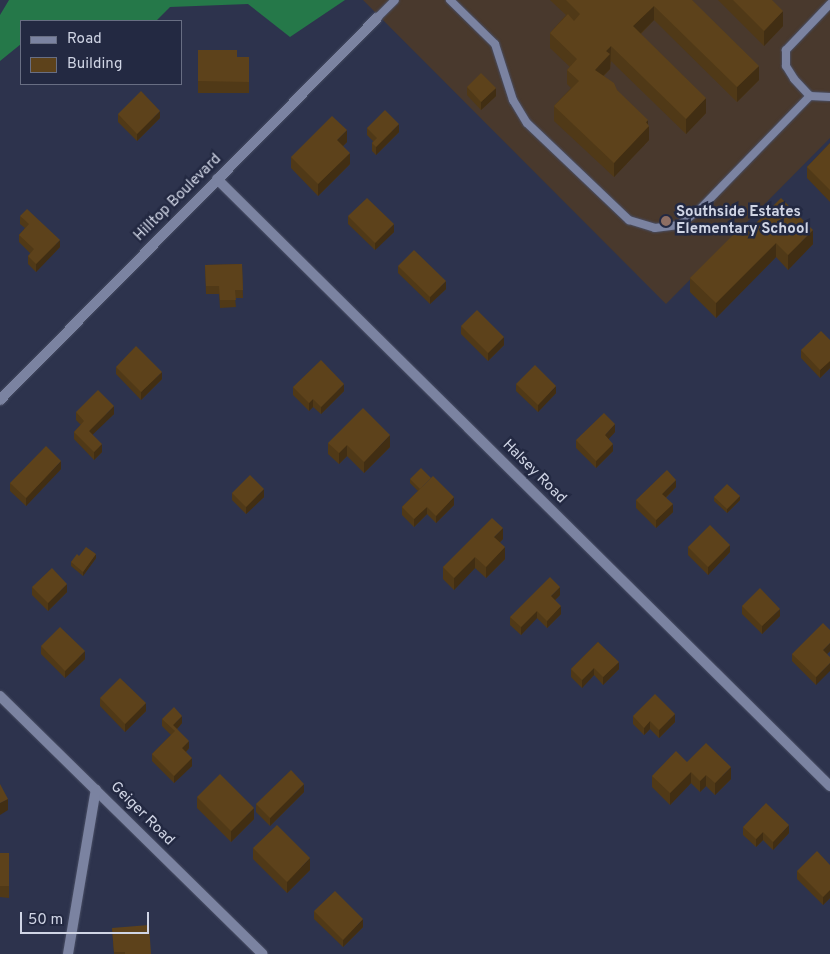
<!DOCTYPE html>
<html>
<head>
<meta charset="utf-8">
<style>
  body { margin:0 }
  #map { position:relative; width:830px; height:954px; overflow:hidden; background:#2d334d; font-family:Overpass,sans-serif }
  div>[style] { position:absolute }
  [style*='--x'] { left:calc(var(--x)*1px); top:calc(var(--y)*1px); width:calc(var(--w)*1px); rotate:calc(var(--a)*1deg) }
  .education>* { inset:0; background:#49392d }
  .forest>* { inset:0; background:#257849 }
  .roads { filter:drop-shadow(0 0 1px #494e64) drop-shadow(0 0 1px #494e64) }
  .service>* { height:8px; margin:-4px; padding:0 4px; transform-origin:4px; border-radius:4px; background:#7b83a1 }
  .minor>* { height:10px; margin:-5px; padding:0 5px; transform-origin:5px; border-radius:5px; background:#7b83a1 }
  .wall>* { inset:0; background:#503917 }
  .shaded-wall>* { inset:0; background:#412e13 }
  .building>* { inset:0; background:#5d421b }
  .dots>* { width:14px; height:14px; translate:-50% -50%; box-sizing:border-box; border:2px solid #232942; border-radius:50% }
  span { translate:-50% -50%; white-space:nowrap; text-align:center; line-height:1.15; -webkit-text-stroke:5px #232942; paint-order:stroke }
  .street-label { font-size:15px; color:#d0d5e5 }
  .poi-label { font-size:15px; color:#d0d5e5; font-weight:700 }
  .left { translate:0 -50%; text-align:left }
  .legend { position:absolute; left:20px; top:20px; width:162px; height:65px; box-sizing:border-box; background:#232942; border:1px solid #686e83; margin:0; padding:6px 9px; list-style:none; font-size:15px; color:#d0d5e5 }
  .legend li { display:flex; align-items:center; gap:10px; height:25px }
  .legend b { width:25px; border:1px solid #686e83 }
  .scale { position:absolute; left:20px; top:912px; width:129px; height:22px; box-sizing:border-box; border:2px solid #d0d5e5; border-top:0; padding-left:6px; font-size:15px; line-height:18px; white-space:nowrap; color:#d0d5e5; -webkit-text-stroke:4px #232942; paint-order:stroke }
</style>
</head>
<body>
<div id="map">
  <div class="education">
    <i style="clip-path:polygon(363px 0,830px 0,830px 138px,666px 304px)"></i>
  </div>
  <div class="forest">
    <i style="clip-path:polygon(9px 0,345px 0,290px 37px,248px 4px,170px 7px,156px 21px,21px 21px,21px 44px,0 61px,0 15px)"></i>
  </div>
  <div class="roads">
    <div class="service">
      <i style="--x:450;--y:0;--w:63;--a:44.4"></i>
      <i style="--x:495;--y:44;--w:59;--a:72.2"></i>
      <i style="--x:513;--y:100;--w:27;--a:59"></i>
      <i style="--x:527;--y:123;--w:141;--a:43.6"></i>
      <i style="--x:629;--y:220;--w:27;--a:17"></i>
      <i style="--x:655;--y:228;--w:24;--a:-7"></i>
      <i style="--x:679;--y:225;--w:26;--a:-37"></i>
      <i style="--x:700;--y:209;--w:158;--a:-45.8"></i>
      <i style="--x:830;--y:4;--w:64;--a:133.7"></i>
      <i style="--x:786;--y:50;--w:16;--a:90"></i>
      <i style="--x:786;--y:66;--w:15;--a:58"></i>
      <i style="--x:794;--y:79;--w:23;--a:47"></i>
      <i style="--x:810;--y:96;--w:20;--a:3"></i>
      <i style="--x:377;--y:18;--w:25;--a:-45"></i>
    </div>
    <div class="minor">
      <i style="--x:217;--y:179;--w:863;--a:44.72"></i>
      <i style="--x:0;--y:400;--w:537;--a:-45.38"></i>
      <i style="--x:0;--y:696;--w:368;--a:44.5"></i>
      <i style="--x:68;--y:954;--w:167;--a:-80.4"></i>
    </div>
  </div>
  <div class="wall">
    <i style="clip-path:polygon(550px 0,692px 0,759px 80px,737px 102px,654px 20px,641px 34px,706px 113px,686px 134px,611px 61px,610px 69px,604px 76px,648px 125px,649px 140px,614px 177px,554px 121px,554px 106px,571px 88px,567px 84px,567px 70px,570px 67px,550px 48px,550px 33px,566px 15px)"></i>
    <i style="clip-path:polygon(718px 0,772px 0,783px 26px,764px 46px)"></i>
    <i style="clip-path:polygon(198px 50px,237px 57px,249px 57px,249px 93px,198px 93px)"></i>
    <i style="clip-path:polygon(467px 87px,496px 96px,481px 110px,467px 95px)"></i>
    <i style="clip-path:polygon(118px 114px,160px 118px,137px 141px,118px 122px)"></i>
    <i style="clip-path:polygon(367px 128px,399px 132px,376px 155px,372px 151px,372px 143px,373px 141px,367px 135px)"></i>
    <i style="clip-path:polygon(347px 142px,343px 146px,350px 164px,318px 196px,291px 168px,291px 157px)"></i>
    <i style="clip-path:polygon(830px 143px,830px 202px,807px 178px,807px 167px)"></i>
    <i style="clip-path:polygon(20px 216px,60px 247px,36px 272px,28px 264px,28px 256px,31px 254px,19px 242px,19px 235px,25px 228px,20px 224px)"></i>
    <i style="clip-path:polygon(348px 216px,394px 232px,375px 250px,348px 224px)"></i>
    <i style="clip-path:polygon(749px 230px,813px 244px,788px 270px,776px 257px,716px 318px,690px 292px,690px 278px)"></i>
    <i style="clip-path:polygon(242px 264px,243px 298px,235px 298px,236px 307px,220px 308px,219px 294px,206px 294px,205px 265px)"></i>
    <i style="clip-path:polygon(398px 266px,446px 289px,430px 304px,398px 273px)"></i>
    <i style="clip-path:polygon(461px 326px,504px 345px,488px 361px,461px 334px)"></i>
    <i style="clip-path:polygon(830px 340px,830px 368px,820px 378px,801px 358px,801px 350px)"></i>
    <i style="clip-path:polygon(116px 367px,162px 379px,141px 400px,116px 374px)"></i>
    <i style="clip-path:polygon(516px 384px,556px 393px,538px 412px,516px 391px)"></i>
    <i style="clip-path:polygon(293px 387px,344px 391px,321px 414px,313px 407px,309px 411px,293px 395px)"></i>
    <i style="clip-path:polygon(76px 412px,114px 414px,92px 435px,102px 452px,94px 460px,74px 439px,74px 432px,81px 425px,76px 420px)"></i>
    <i style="clip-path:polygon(615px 432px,608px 439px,613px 451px,596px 468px,576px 448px,576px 440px)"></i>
    <i style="clip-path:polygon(328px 443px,390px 447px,364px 473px,347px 456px,339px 464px,328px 454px)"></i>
    <i style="clip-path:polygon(61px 469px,26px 506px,10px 491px,10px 483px)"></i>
    <i style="clip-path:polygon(410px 479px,454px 505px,436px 523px,427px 514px,414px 527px,402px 515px,402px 507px,418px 491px,410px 483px)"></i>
    <i style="clip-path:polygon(676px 487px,666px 498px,673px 512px,656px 528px,636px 508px,636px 500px)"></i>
    <i style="clip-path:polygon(232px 493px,264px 497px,246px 514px,232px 500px)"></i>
    <i style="clip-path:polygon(714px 497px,740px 500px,727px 513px,714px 501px)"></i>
    <i style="clip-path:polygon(503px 539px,500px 542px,505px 559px,486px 578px,475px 568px,454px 590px,443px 579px,443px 567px)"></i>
    <i style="clip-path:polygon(688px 547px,730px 552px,708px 575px,688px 555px)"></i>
    <i style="clip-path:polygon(79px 556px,96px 558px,83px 576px,71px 566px,71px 562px)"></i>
    <i style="clip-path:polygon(32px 587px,67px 592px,48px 611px,32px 595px)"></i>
    <i style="clip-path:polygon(560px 595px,555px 600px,561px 614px,547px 628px,537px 618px,521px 635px,510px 625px,510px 617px)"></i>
    <i style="clip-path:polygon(742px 606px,780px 616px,762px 634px,742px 614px)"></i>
    <i style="clip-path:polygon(598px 642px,619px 669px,603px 685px,594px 675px,582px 688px,571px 677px,571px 669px)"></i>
    <i style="clip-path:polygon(41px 646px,85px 659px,65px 678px,41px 654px)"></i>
    <i style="clip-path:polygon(830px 651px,827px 654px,816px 685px,792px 661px,792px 654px)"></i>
    <i style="clip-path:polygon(100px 698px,146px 711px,125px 732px,100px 706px)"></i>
    <i style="clip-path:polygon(633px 716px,675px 722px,659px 738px,650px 729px,644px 735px,633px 724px)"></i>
    <i style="clip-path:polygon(162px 719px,182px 723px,177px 729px,189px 748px,186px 752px,192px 766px,174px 783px,152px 761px,152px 754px,171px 735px,162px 726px)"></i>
    <i style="clip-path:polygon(687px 762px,731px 779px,715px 795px,706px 786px,700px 792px,691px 783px,670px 805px,652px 787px,652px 776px)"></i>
    <i style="clip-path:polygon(304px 792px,270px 826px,256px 812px,256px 804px)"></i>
    <i style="clip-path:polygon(197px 797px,254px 819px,231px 842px,197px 808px)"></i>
    <i style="clip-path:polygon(743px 827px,789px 833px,773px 850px,763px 840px,756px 847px,743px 835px)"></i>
    <i style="clip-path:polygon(253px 848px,310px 870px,287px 893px,253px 859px)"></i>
    <i style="clip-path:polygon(0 853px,9px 853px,9px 898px,0 897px)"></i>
    <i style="clip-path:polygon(830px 865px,830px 898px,823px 905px,797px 879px,797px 871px)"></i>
    <i style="clip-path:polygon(314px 911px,363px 927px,343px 947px,314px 919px)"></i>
    <i style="clip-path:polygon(112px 928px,151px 954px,114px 954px)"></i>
  </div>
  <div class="shaded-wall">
    <i style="clip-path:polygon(654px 6px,654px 20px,633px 41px,633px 26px)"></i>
    <i style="clip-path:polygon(783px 11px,783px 26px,764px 46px,764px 31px)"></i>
    <i style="clip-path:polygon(611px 46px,610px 69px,595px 84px,595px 70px,606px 51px)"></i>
    <i style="clip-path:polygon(759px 66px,759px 80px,737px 102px,737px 87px)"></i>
    <i style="clip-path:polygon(496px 88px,496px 96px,481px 110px,481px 102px)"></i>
    <i style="clip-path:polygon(706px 98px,706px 113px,686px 134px,686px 119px)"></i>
    <i style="clip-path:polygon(160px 111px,160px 118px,137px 141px,137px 134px)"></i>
    <i style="clip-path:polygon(648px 120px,648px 127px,649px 126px,649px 140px,614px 177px,614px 163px)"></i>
    <i style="clip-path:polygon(399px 124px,399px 132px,376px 155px,376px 147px)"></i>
    <i style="clip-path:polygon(347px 130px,347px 142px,337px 152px,337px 140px)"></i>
    <i style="clip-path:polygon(350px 153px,350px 164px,318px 196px,318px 184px)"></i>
    <i style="clip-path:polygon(394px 224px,394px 232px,375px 250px,375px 243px)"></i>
    <i style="clip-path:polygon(813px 230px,813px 244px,788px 270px,788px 255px)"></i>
    <i style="clip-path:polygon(60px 240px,60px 247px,36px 272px,36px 264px)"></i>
    <i style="clip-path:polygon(776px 243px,776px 257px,716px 318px,716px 303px)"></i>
    <i style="clip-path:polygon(446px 281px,446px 289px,430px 304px,430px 297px)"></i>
    <i style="clip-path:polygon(504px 337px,504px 345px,488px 361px,488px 353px)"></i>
    <i style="clip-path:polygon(830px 361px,830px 368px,820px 378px,820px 370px)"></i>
    <i style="clip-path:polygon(162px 372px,162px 379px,141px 400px,141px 392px)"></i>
    <i style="clip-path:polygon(344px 384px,344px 391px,321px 414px,321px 407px)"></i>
    <i style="clip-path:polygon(556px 386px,556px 393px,538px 412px,538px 405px)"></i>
    <i style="clip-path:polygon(313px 399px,313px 407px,309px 411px,309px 403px)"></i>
    <i style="clip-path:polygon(114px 406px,114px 414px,89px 438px,89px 431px)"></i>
    <i style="clip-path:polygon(615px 424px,615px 432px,605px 443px,605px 435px)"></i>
    <i style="clip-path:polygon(390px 435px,390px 447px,364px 473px,364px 462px)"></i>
    <i style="clip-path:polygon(102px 444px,102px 452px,94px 460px,94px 452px)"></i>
    <i style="clip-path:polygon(613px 444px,613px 451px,596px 468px,596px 461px)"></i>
    <i style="clip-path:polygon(347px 445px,347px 456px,339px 464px,339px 453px)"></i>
    <i style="clip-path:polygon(61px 461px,61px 469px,26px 506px,26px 498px)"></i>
    <i style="clip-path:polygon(676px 480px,676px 487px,662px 501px,662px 494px)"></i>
    <i style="clip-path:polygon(264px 489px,264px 497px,246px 514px,246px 507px)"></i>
    <i style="clip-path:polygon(740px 496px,740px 500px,727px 513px,727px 509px)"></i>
    <i style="clip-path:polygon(454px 497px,454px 505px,436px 523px,436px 516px)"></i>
    <i style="clip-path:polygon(673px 504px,673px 512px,656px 528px,656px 520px)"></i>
    <i style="clip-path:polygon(427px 507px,427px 514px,414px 527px,414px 519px)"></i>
    <i style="clip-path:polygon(503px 528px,503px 539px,494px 548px,494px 537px)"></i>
    <i style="clip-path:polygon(730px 545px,730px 552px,708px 575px,708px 567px)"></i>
    <i style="clip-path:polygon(505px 547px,505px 559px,486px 578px,486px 567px)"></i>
    <i style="clip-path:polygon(96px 554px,96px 558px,83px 576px,83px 572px)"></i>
    <i style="clip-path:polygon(475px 557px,475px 568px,454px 590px,454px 578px)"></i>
    <i style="clip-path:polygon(67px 584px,67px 592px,48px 611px,48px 603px)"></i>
    <i style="clip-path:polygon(560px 587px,560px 595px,551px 604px,551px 596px)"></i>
    <i style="clip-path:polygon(561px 606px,561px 614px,547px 628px,547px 621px)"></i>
    <i style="clip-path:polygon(780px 609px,780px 616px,762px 634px,762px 626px)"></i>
    <i style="clip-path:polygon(537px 611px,537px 618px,521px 635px,521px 627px)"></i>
    <i style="clip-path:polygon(830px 643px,830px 651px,823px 658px,823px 650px)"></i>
    <i style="clip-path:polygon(85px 651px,85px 659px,65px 678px,65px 671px)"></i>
    <i style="clip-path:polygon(619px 662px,619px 669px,603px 685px,603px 677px)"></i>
    <i style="clip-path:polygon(830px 663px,830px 671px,816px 685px,816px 677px)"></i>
    <i style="clip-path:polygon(594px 668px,594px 675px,582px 688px,582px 680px)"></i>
    <i style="clip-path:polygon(146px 703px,146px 711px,125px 732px,125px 724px)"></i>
    <i style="clip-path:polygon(675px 714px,675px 722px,659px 738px,659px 730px)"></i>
    <i style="clip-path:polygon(182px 716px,182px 723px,175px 731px,173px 725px)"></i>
    <i style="clip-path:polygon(650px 721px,650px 729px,644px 735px,644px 728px)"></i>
    <i style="clip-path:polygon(189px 741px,189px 748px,182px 756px,182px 748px)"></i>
    <i style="clip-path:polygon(192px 758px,192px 766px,174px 783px,174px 776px)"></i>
    <i style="clip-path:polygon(731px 767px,731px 779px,715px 795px,715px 783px)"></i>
    <i style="clip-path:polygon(691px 772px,691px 783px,670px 805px,670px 793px)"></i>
    <i style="clip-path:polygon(706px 775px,706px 786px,700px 792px,700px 781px)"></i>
    <i style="clip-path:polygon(304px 784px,304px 792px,270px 826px,270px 818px)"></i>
    <i style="clip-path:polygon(8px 799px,8px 810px,0 815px,0 803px)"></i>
    <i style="clip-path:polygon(254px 808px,254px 819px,231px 842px,231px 831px)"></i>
    <i style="clip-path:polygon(789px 825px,789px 833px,773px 850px,773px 842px)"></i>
    <i style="clip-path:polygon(763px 832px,763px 840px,756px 847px,756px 839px)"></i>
    <i style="clip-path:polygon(310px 858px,310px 870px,287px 893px,287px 882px)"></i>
    <i style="clip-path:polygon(830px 890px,830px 898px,823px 905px,823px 897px)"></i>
    <i style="clip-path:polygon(363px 919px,363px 927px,343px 947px,343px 940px)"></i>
  </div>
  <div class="building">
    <i style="clip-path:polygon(566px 0,692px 0,759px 66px,737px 87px,654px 6px,633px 26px,706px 98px,686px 119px,611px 46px,606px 51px,610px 54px,595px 70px,614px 83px,617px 90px,648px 120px,646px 122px,649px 126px,614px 163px,554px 106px,579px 81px,567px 70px,577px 59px,550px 33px,568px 14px,574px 21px,580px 14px)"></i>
    <i style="clip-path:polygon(733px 0,772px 0,783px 11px,764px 31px)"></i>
    <i style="clip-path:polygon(198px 50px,237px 50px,237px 57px,249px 57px,249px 82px,198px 81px)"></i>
    <i style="clip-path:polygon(481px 73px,496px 88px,481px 102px,467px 87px)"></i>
    <i style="clip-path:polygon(141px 91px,160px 111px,137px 134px,118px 114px)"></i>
    <i style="clip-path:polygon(385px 110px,399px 124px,376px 147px,372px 143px,377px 138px,367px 128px)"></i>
    <i style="clip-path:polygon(332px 116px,347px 130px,337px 140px,350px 153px,318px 184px,291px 157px)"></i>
    <i style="clip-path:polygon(830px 143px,830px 190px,807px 167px)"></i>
    <i style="clip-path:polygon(367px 198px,394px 224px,375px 243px,348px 216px)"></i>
    <i style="clip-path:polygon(781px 198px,813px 230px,788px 255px,776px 243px,716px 303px,690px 278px,744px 224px,749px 230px)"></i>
    <i style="clip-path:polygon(27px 209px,60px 240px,36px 264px,28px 256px,34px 249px,19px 235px,29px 224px,20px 216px)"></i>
    <i style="clip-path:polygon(414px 250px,446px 281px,430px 297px,398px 266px)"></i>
    <i style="clip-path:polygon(242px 264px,243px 290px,235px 290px,236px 300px,220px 300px,219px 286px,206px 286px,205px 265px)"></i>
    <i style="clip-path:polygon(477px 310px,504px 337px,488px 353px,461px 326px)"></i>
    <i style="clip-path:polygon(821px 331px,830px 340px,830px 361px,820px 370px,801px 350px)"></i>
    <i style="clip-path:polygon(136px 346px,162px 372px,141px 392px,116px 367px)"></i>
    <i style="clip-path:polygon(321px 360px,344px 384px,321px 407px,313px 399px,309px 403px,293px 387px)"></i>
    <i style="clip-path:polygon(535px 365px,556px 386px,538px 405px,516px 384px)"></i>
    <i style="clip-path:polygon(98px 390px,114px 406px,89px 431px,102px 444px,94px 452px,74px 432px,84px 421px,76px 412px)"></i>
    <i style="clip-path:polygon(363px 408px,390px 435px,364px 462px,347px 445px,339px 453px,328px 443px)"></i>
    <i style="clip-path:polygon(604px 413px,615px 424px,605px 435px,613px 444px,596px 461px,576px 440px)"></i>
    <i style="clip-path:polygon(46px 446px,61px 461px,26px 498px,10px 483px)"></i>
    <i style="clip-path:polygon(421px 468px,431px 478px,420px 489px,410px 479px)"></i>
    <i style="clip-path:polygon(667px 470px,676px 480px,662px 494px,673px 504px,656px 520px,636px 500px)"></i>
    <i style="clip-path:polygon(250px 475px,264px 489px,246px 507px,232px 493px)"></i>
    <i style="clip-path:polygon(433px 476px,454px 497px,436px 516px,427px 507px,414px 519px,402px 507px)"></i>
    <i style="clip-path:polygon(727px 484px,740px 496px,727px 509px,714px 497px)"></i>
    <i style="clip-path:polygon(492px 518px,503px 528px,494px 537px,505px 547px,486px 567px,475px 557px,454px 578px,443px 567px)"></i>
    <i style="clip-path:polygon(710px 525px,730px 545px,708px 567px,688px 547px)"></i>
    <i style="clip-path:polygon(86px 547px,96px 554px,83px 572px,71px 562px,77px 554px,79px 556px)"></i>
    <i style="clip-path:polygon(52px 568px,67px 584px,48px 603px,32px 587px)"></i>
    <i style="clip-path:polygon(550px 577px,560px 587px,551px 596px,561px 606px,547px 621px,537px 611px,521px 627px,510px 617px)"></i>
    <i style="clip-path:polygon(760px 588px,780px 609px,762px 626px,742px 606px)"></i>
    <i style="clip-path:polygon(823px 623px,830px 630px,830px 643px,823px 650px,830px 657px,830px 663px,816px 677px,792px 654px)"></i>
    <i style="clip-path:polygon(60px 627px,85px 651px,65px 671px,41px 646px)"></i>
    <i style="clip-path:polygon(598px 642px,619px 662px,603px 677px,594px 668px,582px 680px,571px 669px)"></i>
    <i style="clip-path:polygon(120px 678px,146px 703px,125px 724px,100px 698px)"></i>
    <i style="clip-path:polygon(655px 694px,675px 714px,659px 730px,650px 721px,644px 728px,633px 716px)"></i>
    <i style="clip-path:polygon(174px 707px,182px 716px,173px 725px,189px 741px,182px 748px,192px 758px,174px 776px,152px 754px,175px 731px,162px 719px)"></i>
    <i style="clip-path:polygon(706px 743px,731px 767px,715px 783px,706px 775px,700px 781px,691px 772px,670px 793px,652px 776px,676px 751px,687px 762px)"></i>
    <i style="clip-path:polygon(291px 770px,304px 784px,270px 818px,256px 804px)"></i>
    <i style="clip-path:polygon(220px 774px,254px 808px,231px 831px,197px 797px)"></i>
    <i style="clip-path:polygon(0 784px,8px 799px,0 803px)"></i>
    <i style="clip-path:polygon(766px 803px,789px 825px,773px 842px,763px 832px,756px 839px,743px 827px)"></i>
    <i style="clip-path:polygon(277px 825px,310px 858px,287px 882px,253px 848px)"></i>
    <i style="clip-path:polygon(817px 851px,830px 865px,830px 890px,823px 897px,797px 871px)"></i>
    <i style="clip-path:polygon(0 853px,9px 853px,9px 886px,0 886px)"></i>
    <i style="clip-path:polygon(335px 891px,363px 919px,343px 940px,314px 911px)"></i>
    <i style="clip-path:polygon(149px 925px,151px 954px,125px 954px,125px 952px,114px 952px,112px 928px)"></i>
  </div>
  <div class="dots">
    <i style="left:666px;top:221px;background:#8d6e63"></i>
  </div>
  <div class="street-label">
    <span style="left:178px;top:198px;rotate:-45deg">Hilltop Boulevard</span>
    <span style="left:534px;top:472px;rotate:45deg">Halsey Road</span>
    <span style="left:142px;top:814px;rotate:45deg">Geiger Road</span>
  </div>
  <div class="poi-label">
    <span class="left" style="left:676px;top:221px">Southside Estates<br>Elementary School</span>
  </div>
  <ul class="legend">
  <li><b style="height:6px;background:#7b83a1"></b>Road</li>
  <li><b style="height:14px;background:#5d421b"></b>Building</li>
  </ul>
  <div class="scale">50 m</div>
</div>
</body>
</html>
